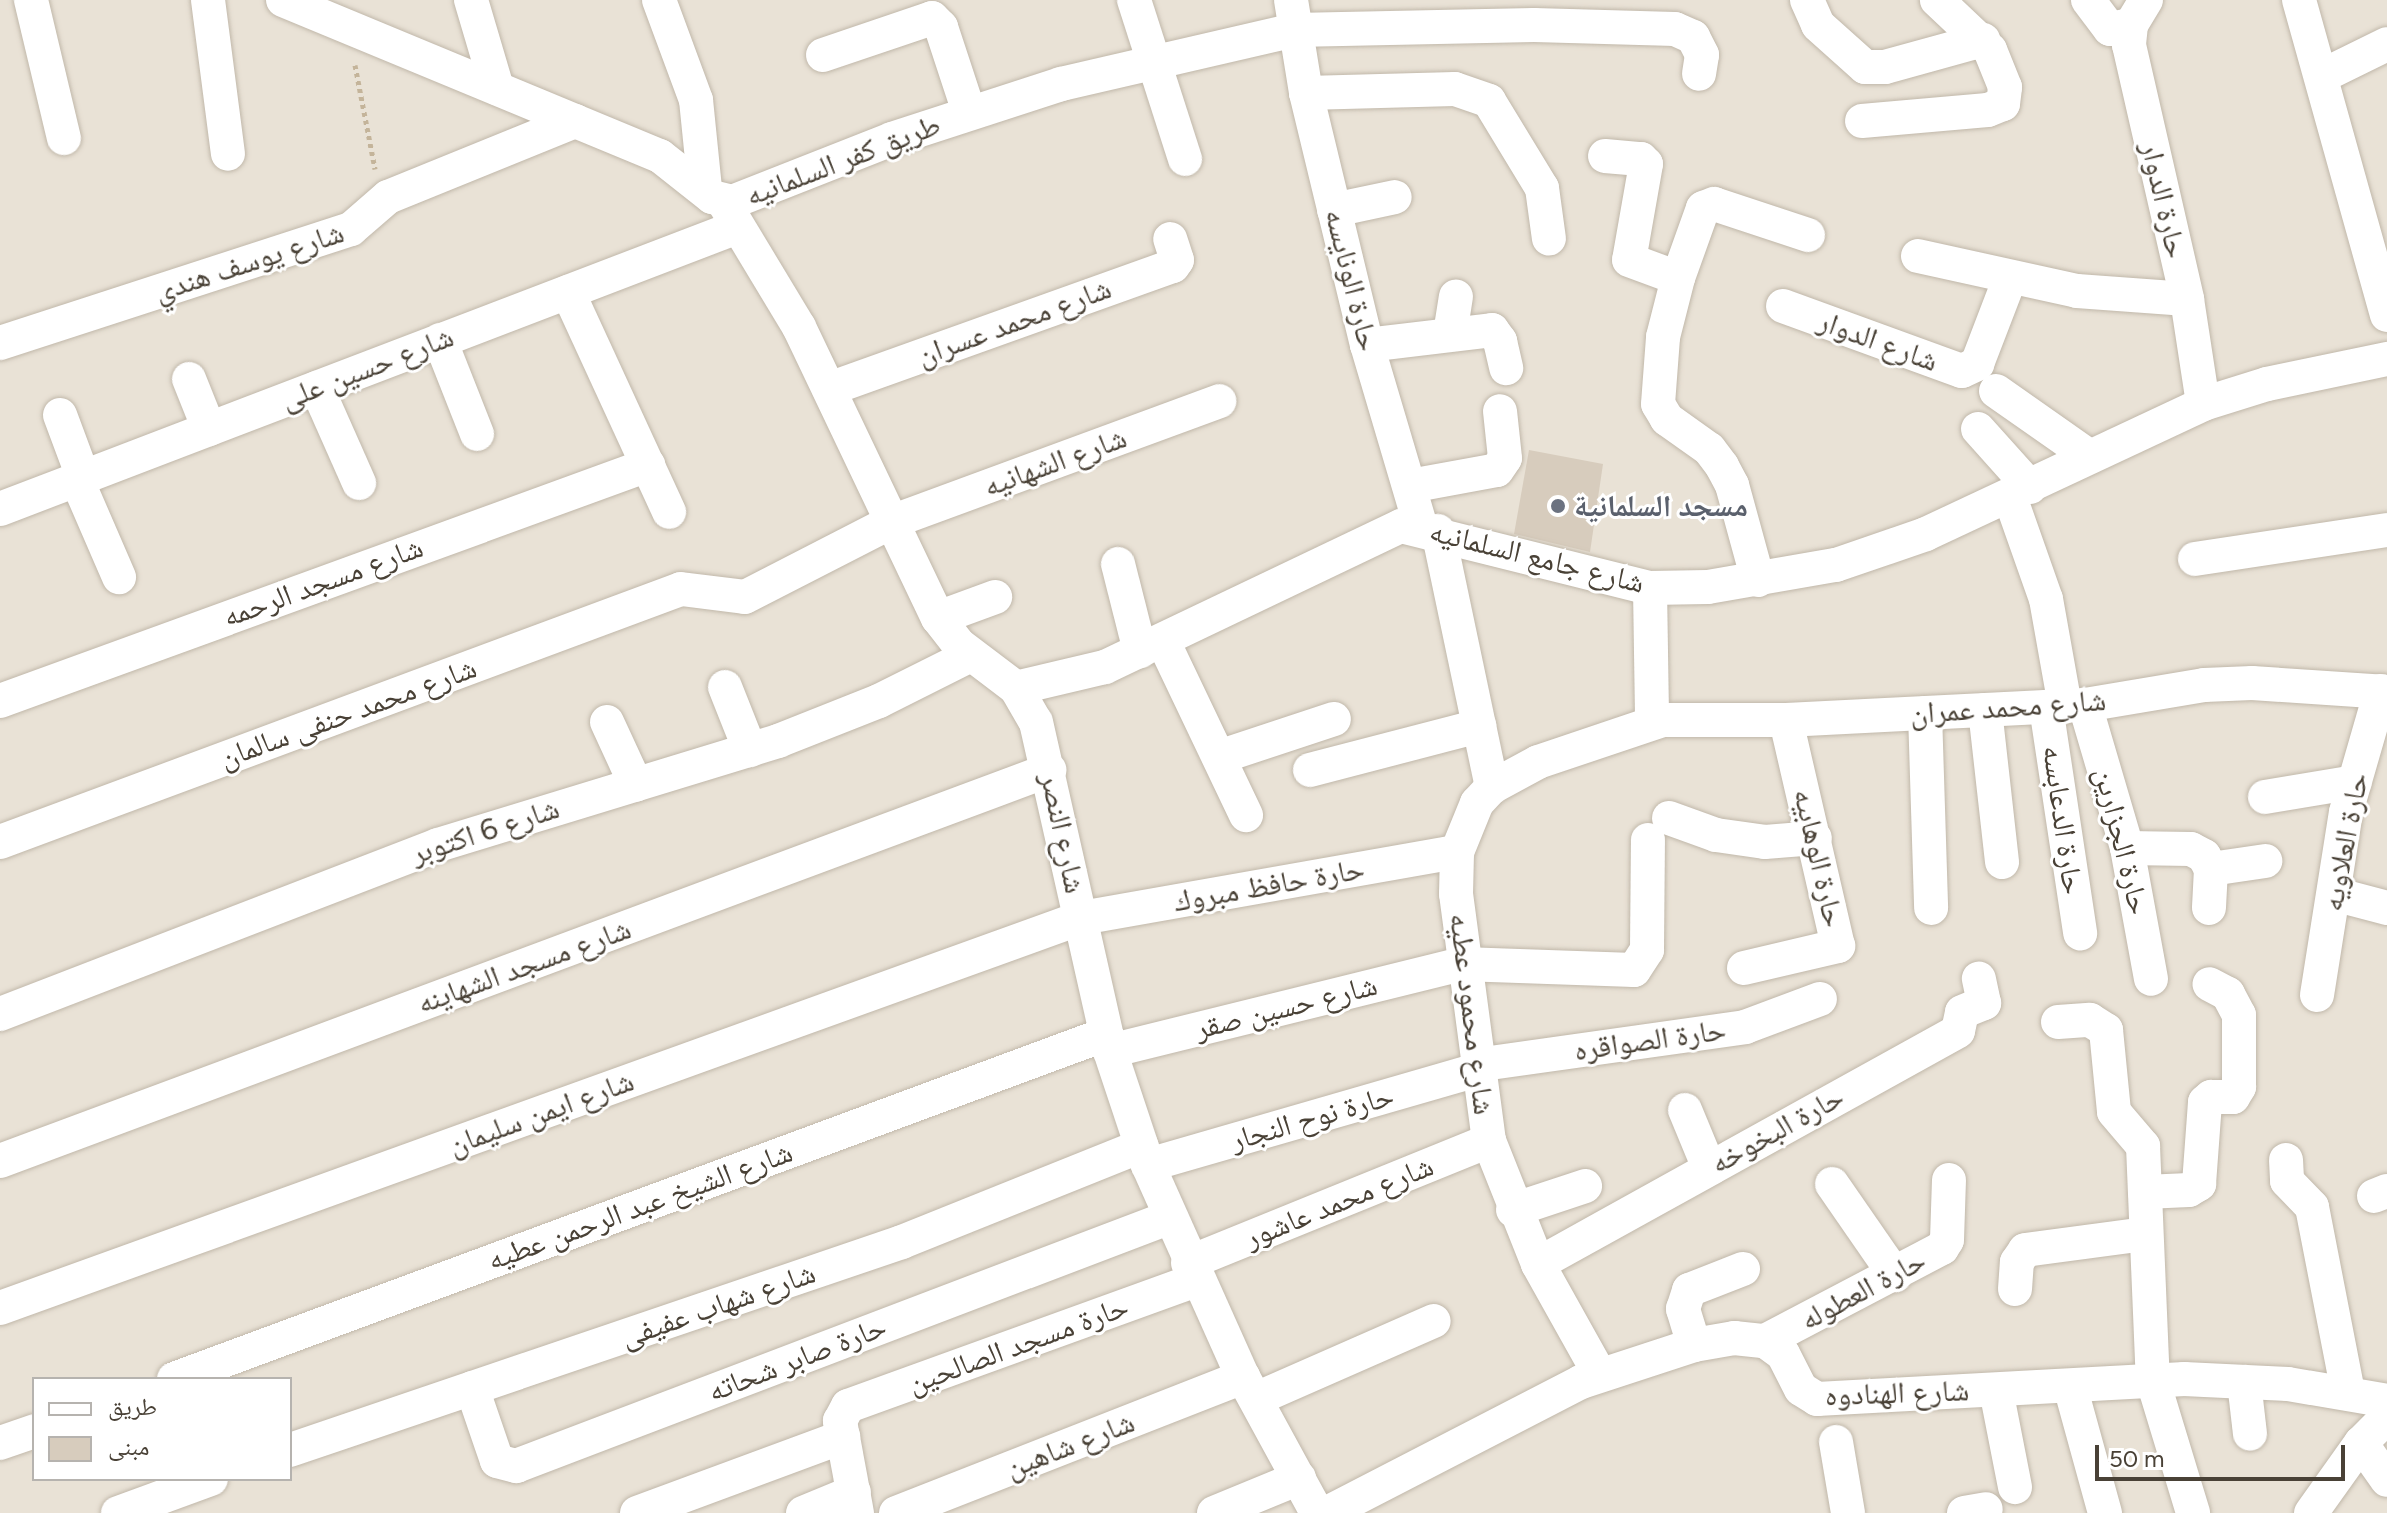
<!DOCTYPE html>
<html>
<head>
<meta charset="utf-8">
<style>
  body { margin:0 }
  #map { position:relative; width:2387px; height:1513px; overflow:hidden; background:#f5f1e8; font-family:Figtree,"Noto Naskh Arabic",sans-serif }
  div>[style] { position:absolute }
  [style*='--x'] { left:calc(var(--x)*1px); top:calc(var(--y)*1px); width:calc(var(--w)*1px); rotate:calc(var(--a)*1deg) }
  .residential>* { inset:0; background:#e9e2d6 }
  .building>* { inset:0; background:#d7ccbd }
  .path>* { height:5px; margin-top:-2.5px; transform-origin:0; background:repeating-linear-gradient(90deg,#c4b49a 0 4px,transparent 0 8px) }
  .roads { filter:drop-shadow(0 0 2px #c1b8aa) drop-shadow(0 0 2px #c1b8aa) }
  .minor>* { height:34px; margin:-17px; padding:0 17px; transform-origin:17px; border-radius:17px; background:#fff }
  .dots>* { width:22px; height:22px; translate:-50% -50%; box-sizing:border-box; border:4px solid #fff; border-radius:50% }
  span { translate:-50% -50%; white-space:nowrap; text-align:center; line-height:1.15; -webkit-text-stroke:6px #fff; paint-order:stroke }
  .street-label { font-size:30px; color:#494136 }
  .worship-label { font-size:30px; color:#5b616d; font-weight:700 }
  .left { translate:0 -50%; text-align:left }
  .legend { position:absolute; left:32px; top:1377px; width:260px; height:104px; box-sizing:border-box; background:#fff; border:2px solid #b6b3af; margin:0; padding:10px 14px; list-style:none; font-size:24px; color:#494136 }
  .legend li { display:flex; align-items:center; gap:16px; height:40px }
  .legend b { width:40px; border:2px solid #b6b3af }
  .scale { position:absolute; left:2095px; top:1445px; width:250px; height:36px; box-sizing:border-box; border:4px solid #494136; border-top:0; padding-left:10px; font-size:24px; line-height:28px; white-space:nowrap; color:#494136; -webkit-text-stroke:6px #fff; paint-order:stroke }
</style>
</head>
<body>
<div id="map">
  <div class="residential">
    <i style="clip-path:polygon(evenodd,0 0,2387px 0,2387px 1513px,0 1513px,0 0,34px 1379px,290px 1379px,290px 1479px,34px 1479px,34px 1379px)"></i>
  </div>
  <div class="building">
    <i style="clip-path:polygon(1529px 450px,1603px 464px,1590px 552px,1514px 534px)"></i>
  </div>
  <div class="path">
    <i style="--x:355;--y:65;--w:106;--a:79.1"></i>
  </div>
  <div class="roads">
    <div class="minor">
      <i style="--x:31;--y:0;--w:142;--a:76.6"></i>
      <i style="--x:208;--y:0;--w:155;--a:82.6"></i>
      <i style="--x:283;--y:0;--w:408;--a:22.5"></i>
      <i style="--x:660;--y:156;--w:66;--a:38.3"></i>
      <i style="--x:712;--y:197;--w:21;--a:14"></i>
      <i style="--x:732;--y:202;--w:172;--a:-21.5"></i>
      <i style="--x:892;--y:139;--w:178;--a:-18"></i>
      <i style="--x:1061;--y:84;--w:239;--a:-13"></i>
      <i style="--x:1294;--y:30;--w:240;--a:-1.2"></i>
      <i style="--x:1534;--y:25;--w:141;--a:1.6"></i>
      <i style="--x:1675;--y:29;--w:20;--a:24"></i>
      <i style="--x:1693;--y:37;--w:20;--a:63"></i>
      <i style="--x:1702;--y:55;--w:19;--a:99"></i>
      <i style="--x:471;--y:0;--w:92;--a:73.5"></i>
      <i style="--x:659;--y:0;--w:107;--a:69.7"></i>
      <i style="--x:696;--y:100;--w:89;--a:84.2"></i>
      <i style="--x:1134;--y:0;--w:167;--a:72.2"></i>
      <i style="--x:1291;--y:0;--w:94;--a:80.8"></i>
      <i style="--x:1306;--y:93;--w:259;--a:76.4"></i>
      <i style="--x:1367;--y:345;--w:190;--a:73.5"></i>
      <i style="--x:1807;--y:0;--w:27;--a:66"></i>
      <i style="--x:1818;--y:25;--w:63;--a:41.8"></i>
      <i style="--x:1865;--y:67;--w:20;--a:0"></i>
      <i style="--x:1885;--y:67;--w:102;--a:-15.4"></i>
      <i style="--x:2088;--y:0;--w:36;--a:53"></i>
      <i style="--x:2110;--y:29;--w:21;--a:-11"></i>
      <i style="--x:2146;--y:0;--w:29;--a:121"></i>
      <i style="--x:2131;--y:25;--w:20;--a:96"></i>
      <i style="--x:2129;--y:45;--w:261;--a:77.1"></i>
      <i style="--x:2187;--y:299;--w:106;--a:81.3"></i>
      <i style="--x:2299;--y:0;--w:327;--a:74.4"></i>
      <i style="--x:823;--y:55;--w:115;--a:-18.7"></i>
      <i style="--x:932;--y:18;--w:13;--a:45"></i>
      <i style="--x:941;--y:27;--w:89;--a:71.8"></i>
      <i style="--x:2322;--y:76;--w:72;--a:-26.2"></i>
      <i style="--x:1306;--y:93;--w:149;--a:-1.5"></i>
      <i style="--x:1455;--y:89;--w:36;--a:19"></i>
      <i style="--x:1489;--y:101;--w:102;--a:58.7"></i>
      <i style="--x:1542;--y:188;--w:51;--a:82.2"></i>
      <i style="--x:1862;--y:121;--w:126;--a:-5"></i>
      <i style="--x:1988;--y:110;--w:16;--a:-22"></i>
      <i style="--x:2003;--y:104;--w:17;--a:-83"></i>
      <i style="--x:2005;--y:87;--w:40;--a:-112"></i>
      <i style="--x:1990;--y:50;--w:73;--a:-136.7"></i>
      <i style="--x:1605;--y:156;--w:36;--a:5"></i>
      <i style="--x:1641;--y:159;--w:7;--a:45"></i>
      <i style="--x:1646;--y:164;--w:97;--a:100"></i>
      <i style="--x:1629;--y:260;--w:52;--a:20.2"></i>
      <i style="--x:723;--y:201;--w:147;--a:58.9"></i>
      <i style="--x:799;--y:327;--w:322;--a:64.5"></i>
      <i style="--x:938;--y:618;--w:33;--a:52"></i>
      <i style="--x:958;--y:644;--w:73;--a:37.2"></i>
      <i style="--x:1016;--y:688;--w:39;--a:60"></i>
      <i style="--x:1036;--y:722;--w:337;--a:77.3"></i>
      <i style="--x:1110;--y:1051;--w:120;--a:71.6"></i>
      <i style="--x:1148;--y:1165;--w:232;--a:65.9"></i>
      <i style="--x:1243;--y:1377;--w:155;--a:61.4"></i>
      <i style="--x:1334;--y:210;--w:62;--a:-12"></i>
      <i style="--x:1918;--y:256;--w:163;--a:12.4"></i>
      <i style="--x:2077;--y:291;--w:110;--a:4.2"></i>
      <i style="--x:568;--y:292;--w:242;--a:65.3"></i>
      <i style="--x:1783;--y:306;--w:190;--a:20"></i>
      <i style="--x:1962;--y:371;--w:17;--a:-25"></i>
      <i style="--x:1977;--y:364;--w:92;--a:-69"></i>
      <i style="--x:1450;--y:334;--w:38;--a:-81"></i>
      <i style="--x:440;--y:340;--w:101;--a:68.5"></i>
      <i style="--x:0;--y:343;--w:369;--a:-18"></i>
      <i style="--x:351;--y:229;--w:49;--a:-40.9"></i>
      <i style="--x:388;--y:197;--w:202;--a:-22.1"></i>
      <i style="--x:1367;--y:345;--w:126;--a:-6.8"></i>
      <i style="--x:1492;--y:330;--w:14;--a:54"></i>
      <i style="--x:1500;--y:341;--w:28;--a:77"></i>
      <i style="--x:189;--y:379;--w:54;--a:68.2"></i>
      <i style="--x:317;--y:388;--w:104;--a:66.1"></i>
      <i style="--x:829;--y:389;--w:365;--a:-19.7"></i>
      <i style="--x:1173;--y:266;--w:7;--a:-56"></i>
      <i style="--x:1177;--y:260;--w:22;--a:-108"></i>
      <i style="--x:1996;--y:391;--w:113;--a:35"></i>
      <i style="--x:60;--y:415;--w:66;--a:69.6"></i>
      <i style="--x:1978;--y:429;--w:78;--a:48.1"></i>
      <i style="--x:77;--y:480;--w:106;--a:66.6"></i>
      <i style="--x:1410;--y:486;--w:88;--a:-10.4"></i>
      <i style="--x:1497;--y:470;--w:14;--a:-56"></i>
      <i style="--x:1505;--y:458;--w:47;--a:-96.1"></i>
      <i style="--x:2010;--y:497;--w:108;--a:70.6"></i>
      <i style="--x:2046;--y:599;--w:109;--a:79.9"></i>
      <i style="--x:0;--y:509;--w:787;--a:-20.92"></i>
      <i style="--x:1438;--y:531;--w:262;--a:78.1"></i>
      <i style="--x:2195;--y:559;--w:194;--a:-8.6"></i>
      <i style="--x:1118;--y:564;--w:90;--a:75.8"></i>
      <i style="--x:1758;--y:580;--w:98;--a:-105.3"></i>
      <i style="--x:1732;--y:485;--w:21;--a:-118"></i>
      <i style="--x:1722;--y:466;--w:21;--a:-127"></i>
      <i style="--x:1709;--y:449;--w:52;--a:-144.5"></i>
      <i style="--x:1667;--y:419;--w:17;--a:-121"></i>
      <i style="--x:1658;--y:404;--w:67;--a:-85.7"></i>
      <i style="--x:1663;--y:337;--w:61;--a:-75.7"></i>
      <i style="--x:1678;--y:278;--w:74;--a:-70.3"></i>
      <i style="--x:1703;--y:208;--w:12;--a:-20"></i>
      <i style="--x:1714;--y:204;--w:99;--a:18.3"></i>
      <i style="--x:1650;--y:588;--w:134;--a:89.1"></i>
      <i style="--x:938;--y:618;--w:61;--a:-20.2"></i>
      <i style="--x:1163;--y:641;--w:193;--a:64.5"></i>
      <i style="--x:725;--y:687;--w:68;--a:68.4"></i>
      <i style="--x:1016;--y:688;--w:91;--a:-13.3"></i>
      <i style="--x:1105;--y:667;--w:328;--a:-25.5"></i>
      <i style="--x:1401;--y:526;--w:257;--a:14"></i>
      <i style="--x:1650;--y:588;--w:58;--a:-1"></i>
      <i style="--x:1708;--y:587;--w:130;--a:-9.8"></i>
      <i style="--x:1836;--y:565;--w:95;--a:-19"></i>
      <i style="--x:1926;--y:534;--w:306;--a:-25.1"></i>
      <i style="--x:2203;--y:404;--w:67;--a:-17.4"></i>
      <i style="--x:2267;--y:384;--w:123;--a:-11.8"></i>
      <i style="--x:0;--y:701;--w:690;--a:-20.01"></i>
      <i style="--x:2085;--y:705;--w:149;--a:73.6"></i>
      <i style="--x:2127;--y:848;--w:133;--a:79.6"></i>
      <i style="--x:2046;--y:707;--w:229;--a:81.4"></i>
      <i style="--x:1985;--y:710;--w:153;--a:83.6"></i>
      <i style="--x:1925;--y:713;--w:195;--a:88.2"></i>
      <i style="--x:607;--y:722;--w:69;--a:65.3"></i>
      <i style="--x:1219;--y:757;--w:121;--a:-18.3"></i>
      <i style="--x:1310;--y:770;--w:175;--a:-14.6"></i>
      <i style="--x:2265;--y:797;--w:91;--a:-9.5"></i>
      <i style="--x:1669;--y:818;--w:50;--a:19.9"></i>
      <i style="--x:1716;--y:835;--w:49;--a:8.1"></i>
      <i style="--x:1765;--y:842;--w:50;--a:-4.6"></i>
      <i style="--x:0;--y:842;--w:726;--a:-20.38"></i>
      <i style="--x:681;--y:589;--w:64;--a:7.1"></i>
      <i style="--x:745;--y:597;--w:164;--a:-27.2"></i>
      <i style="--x:891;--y:522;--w:350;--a:-20.2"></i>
      <i style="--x:2127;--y:848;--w:64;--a:0.9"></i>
      <i style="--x:2191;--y:849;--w:15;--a:28"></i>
      <i style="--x:2204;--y:856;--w:15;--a:62"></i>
      <i style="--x:2211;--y:869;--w:39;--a:93"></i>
      <i style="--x:2211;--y:869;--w:55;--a:-8.4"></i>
      <i style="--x:2334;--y:894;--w:55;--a:14.8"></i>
      <i style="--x:1744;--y:968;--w:97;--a:-13.2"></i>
      <i style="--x:1838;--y:946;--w:232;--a:-103"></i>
      <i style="--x:2317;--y:995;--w:185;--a:-81"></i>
      <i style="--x:2346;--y:812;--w:126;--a:-73.9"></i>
      <i style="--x:0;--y:1014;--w:469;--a:-21.1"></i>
      <i style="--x:438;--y:845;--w:356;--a:-17"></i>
      <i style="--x:778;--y:741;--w:109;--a:-21.6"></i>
      <i style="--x:879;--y:701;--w:103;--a:-26.6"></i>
      <i style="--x:2058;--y:1022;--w:32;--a:-4"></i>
      <i style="--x:2090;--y:1020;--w:19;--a:32"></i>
      <i style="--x:2106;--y:1030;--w:82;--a:84.4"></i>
      <i style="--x:2114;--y:1112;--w:45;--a:49.5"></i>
      <i style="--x:2143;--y:1146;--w:235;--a:87.6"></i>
      <i style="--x:2153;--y:1381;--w:138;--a:73.1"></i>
      <i style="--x:1110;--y:1051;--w:363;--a:-13.9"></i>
      <i style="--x:1462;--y:964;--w:172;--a:2"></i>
      <i style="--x:1634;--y:970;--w:24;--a:-57"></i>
      <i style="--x:1647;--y:950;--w:110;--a:-89.5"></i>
      <i style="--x:1476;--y:1065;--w:272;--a:-8"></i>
      <i style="--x:1745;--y:1027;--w:80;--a:-20.5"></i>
      <i style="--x:1685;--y:1110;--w:63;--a:67.5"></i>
      <i style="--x:2286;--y:1160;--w:21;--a:87"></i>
      <i style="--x:2287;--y:1181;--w:36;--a:46"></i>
      <i style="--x:2312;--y:1207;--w:188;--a:79"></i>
      <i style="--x:0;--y:1161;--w:1120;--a:-20.44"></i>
      <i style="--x:1148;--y:1165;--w:342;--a:-16.1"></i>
      <i style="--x:1832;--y:1184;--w:111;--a:55.3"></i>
      <i style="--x:2145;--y:1192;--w:44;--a:-2.6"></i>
      <i style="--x:2189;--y:1190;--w:12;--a:-31"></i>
      <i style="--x:2199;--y:1184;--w:82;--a:-85.8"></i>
      <i style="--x:2205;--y:1102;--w:8;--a:-40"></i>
      <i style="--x:2211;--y:1097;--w:22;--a:0"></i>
      <i style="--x:2233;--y:1097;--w:12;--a:-59"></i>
      <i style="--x:2239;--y:1087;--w:72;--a:-90"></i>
      <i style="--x:2239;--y:1015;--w:24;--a:-118"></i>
      <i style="--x:2228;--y:994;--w:21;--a:-152"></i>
      <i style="--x:2374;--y:1196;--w:14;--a:-21"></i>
      <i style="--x:1513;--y:1210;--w:76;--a:-18.4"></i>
      <i style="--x:1188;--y:1263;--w:325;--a:-22.1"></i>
      <i style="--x:1538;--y:1264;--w:480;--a:-29"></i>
      <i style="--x:1958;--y:1031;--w:19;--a:-78"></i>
      <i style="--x:1962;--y:1012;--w:24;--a:-22"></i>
      <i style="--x:1984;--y:1003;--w:25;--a:-102"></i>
      <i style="--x:2015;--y:1289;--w:27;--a:-86"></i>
      <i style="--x:2017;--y:1262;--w:14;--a:-56"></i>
      <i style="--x:2025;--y:1250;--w:121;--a:-7.6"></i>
      <i style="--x:0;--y:1308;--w:1149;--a:-19.84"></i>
      <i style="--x:1081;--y:918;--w:382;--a:-10"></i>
      <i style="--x:1765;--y:1341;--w:200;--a:-27.7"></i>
      <i style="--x:1942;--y:1248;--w:9;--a:-58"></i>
      <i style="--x:1947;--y:1240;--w:60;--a:-88.1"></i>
      <i style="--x:1694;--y:1345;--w:38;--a:-107"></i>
      <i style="--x:1683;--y:1309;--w:20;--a:-72"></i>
      <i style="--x:1689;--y:1290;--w:58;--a:-21.3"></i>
      <i style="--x:1600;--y:1375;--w:127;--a:-119.2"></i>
      <i style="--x:1538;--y:1264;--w:132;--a:-111.7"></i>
      <i style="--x:1489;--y:1141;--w:249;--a:-97.6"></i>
      <i style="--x:1456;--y:894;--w:42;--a:-88.6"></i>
      <i style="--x:1457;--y:852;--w:53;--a:-67.8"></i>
      <i style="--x:1477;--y:803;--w:22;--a:-47"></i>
      <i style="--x:1492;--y:787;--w:52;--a:-28.5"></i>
      <i style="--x:1538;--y:762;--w:132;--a:-18.6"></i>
      <i style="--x:1663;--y:720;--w:123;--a:0"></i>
      <i style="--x:1786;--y:720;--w:299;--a:-2.9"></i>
      <i style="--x:2085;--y:705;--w:121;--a:-9.5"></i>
      <i style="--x:2204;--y:685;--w:48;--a:-2.4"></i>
      <i style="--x:2252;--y:683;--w:135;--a:3.8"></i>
      <i style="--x:174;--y:1379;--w:994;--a:-20.31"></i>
      <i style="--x:2244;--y:1382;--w:52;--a:83.4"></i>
      <i style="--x:2070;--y:1386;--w:132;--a:74.6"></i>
      <i style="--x:472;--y:1388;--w:77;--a:71.1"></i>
      <i style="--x:497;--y:1461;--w:20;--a:15"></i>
      <i style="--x:516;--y:1466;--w:698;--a:-20.83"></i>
      <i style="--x:1996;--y:1390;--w:99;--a:78.9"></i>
      <i style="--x:1256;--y:1399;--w:194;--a:-23.7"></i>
      <i style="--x:1836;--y:1442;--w:72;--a:80.4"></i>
      <i style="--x:0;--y:1443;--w:36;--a:-19"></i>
      <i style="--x:2361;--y:1443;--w:45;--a:54.9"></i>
      <i style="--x:290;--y:1450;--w:646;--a:-18.77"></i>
      <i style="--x:902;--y:1242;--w:258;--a:-21.9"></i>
      <i style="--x:118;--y:1513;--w:99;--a:-20.1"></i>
      <i style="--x:637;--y:1513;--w:220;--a:-20.3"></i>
      <i style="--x:803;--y:1513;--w:55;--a:-22.4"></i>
      <i style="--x:857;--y:1513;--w:94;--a:-100.5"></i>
      <i style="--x:840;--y:1421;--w:17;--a:-62"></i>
      <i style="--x:848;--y:1406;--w:371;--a:-19.9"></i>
      <i style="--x:896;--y:1513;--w:373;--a:-21.4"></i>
      <i style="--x:1214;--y:1513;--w:92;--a:-22.4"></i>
      <i style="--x:1327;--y:1513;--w:286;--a:-27.3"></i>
      <i style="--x:1581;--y:1382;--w:119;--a:-18.1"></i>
      <i style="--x:1694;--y:1345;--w:41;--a:-9.9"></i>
      <i style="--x:1734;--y:1338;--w:31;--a:6"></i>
      <i style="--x:1765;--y:1341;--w:22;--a:36"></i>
      <i style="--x:1783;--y:1354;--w:39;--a:63"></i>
      <i style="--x:1801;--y:1389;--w:19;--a:32"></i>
      <i style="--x:1817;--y:1399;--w:368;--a:-3.1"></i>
      <i style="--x:2184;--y:1379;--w:104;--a:2.8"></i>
      <i style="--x:2288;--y:1384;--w:100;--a:9.7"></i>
      <i style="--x:1964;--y:1513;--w:22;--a:-10"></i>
      <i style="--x:2311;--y:1513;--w:86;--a:-54.5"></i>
      <i style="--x:2361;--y:1443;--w:37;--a:-45"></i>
    </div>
  </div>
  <div class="dots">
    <i style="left:1558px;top:506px;background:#6b7280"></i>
  </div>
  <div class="street-label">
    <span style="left:843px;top:160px;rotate:-21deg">طريق كفر السلمانيه</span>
    <span style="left:2164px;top:200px;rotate:77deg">حارة الدوار</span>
    <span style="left:249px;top:262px;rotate:-18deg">شارع يوسف هندي</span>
    <span style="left:1352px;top:280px;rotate:76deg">حارة الونايسه</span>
    <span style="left:1014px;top:322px;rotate:-20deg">شارع محمد عسران</span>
    <span style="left:1878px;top:341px;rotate:20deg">شارع الدوار</span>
    <span style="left:367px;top:368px;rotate:-21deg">شارع حسين على</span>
    <span style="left:1055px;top:462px;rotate:-20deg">شارع الشهانيه</span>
    <span style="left:1537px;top:557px;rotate:14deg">شارع جامع السلمانيه</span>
    <span style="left:323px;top:582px;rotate:-20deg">شارع مسجد الرحمه</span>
    <span style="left:2008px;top:707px;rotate:-4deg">شارع محمد عمران</span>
    <span style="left:348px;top:713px;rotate:-20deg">شارع محمد حنفى سالمان</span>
    <span style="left:2063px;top:820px;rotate:82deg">حارة الدعابسه</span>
    <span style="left:485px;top:831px;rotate:-18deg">شارع 6 اكتوبر</span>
    <span style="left:1063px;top:833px;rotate:78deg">شارع النصر</span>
    <span style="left:2122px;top:841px;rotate:76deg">حارة الجزارين</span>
    <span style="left:2345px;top:842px;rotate:-79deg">حارة العلاويه</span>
    <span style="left:1819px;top:858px;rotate:77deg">حارة الوهابيه</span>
    <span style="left:1269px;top:885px;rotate:-10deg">حارة حافظ مبروك</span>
    <span style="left:524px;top:966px;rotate:-20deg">شارع مسجد الشهاينه</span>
    <span style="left:1286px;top:1007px;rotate:-14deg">شارع حسين صقر</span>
    <span style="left:1472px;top:1014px;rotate:83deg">شارع محمود عطيه</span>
    <span style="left:1650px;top:1040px;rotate:-8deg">حارة الصواقره</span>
    <span style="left:541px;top:1113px;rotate:-20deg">شارع ايمن سليمان</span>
    <span style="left:1312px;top:1118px;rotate:-16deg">حارة نوح النجار</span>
    <span style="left:1777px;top:1130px;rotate:-29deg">حارة البخوخه</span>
    <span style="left:1339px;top:1202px;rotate:-22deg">شارع محمد عاشور</span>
    <span style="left:640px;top:1206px;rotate:-20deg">شارع الشيخ عبد الرحمن عطيه</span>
    <span style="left:1863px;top:1290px;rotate:-28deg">حارة العطوله</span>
    <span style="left:718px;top:1305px;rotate:-19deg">شارع شهاب عفيفى</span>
    <span style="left:1018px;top:1345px;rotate:-20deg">حارة مسجد الصالحين</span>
    <span style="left:797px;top:1359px;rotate:-21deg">حارة صابر شحاته</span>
    <span style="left:1897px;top:1393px;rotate:-2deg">شارع الهنادوه</span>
    <span style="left:1070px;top:1445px;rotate:-21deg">شارع شاهين</span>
  </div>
  <div class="worship-label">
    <span class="left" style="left:1574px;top:506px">مسجد السلمانية</span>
  </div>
  <ul class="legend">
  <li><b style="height:10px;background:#fff"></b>طريق</li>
  <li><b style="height:22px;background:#d7ccbd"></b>مبنى</li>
  </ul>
  <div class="scale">50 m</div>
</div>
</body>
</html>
